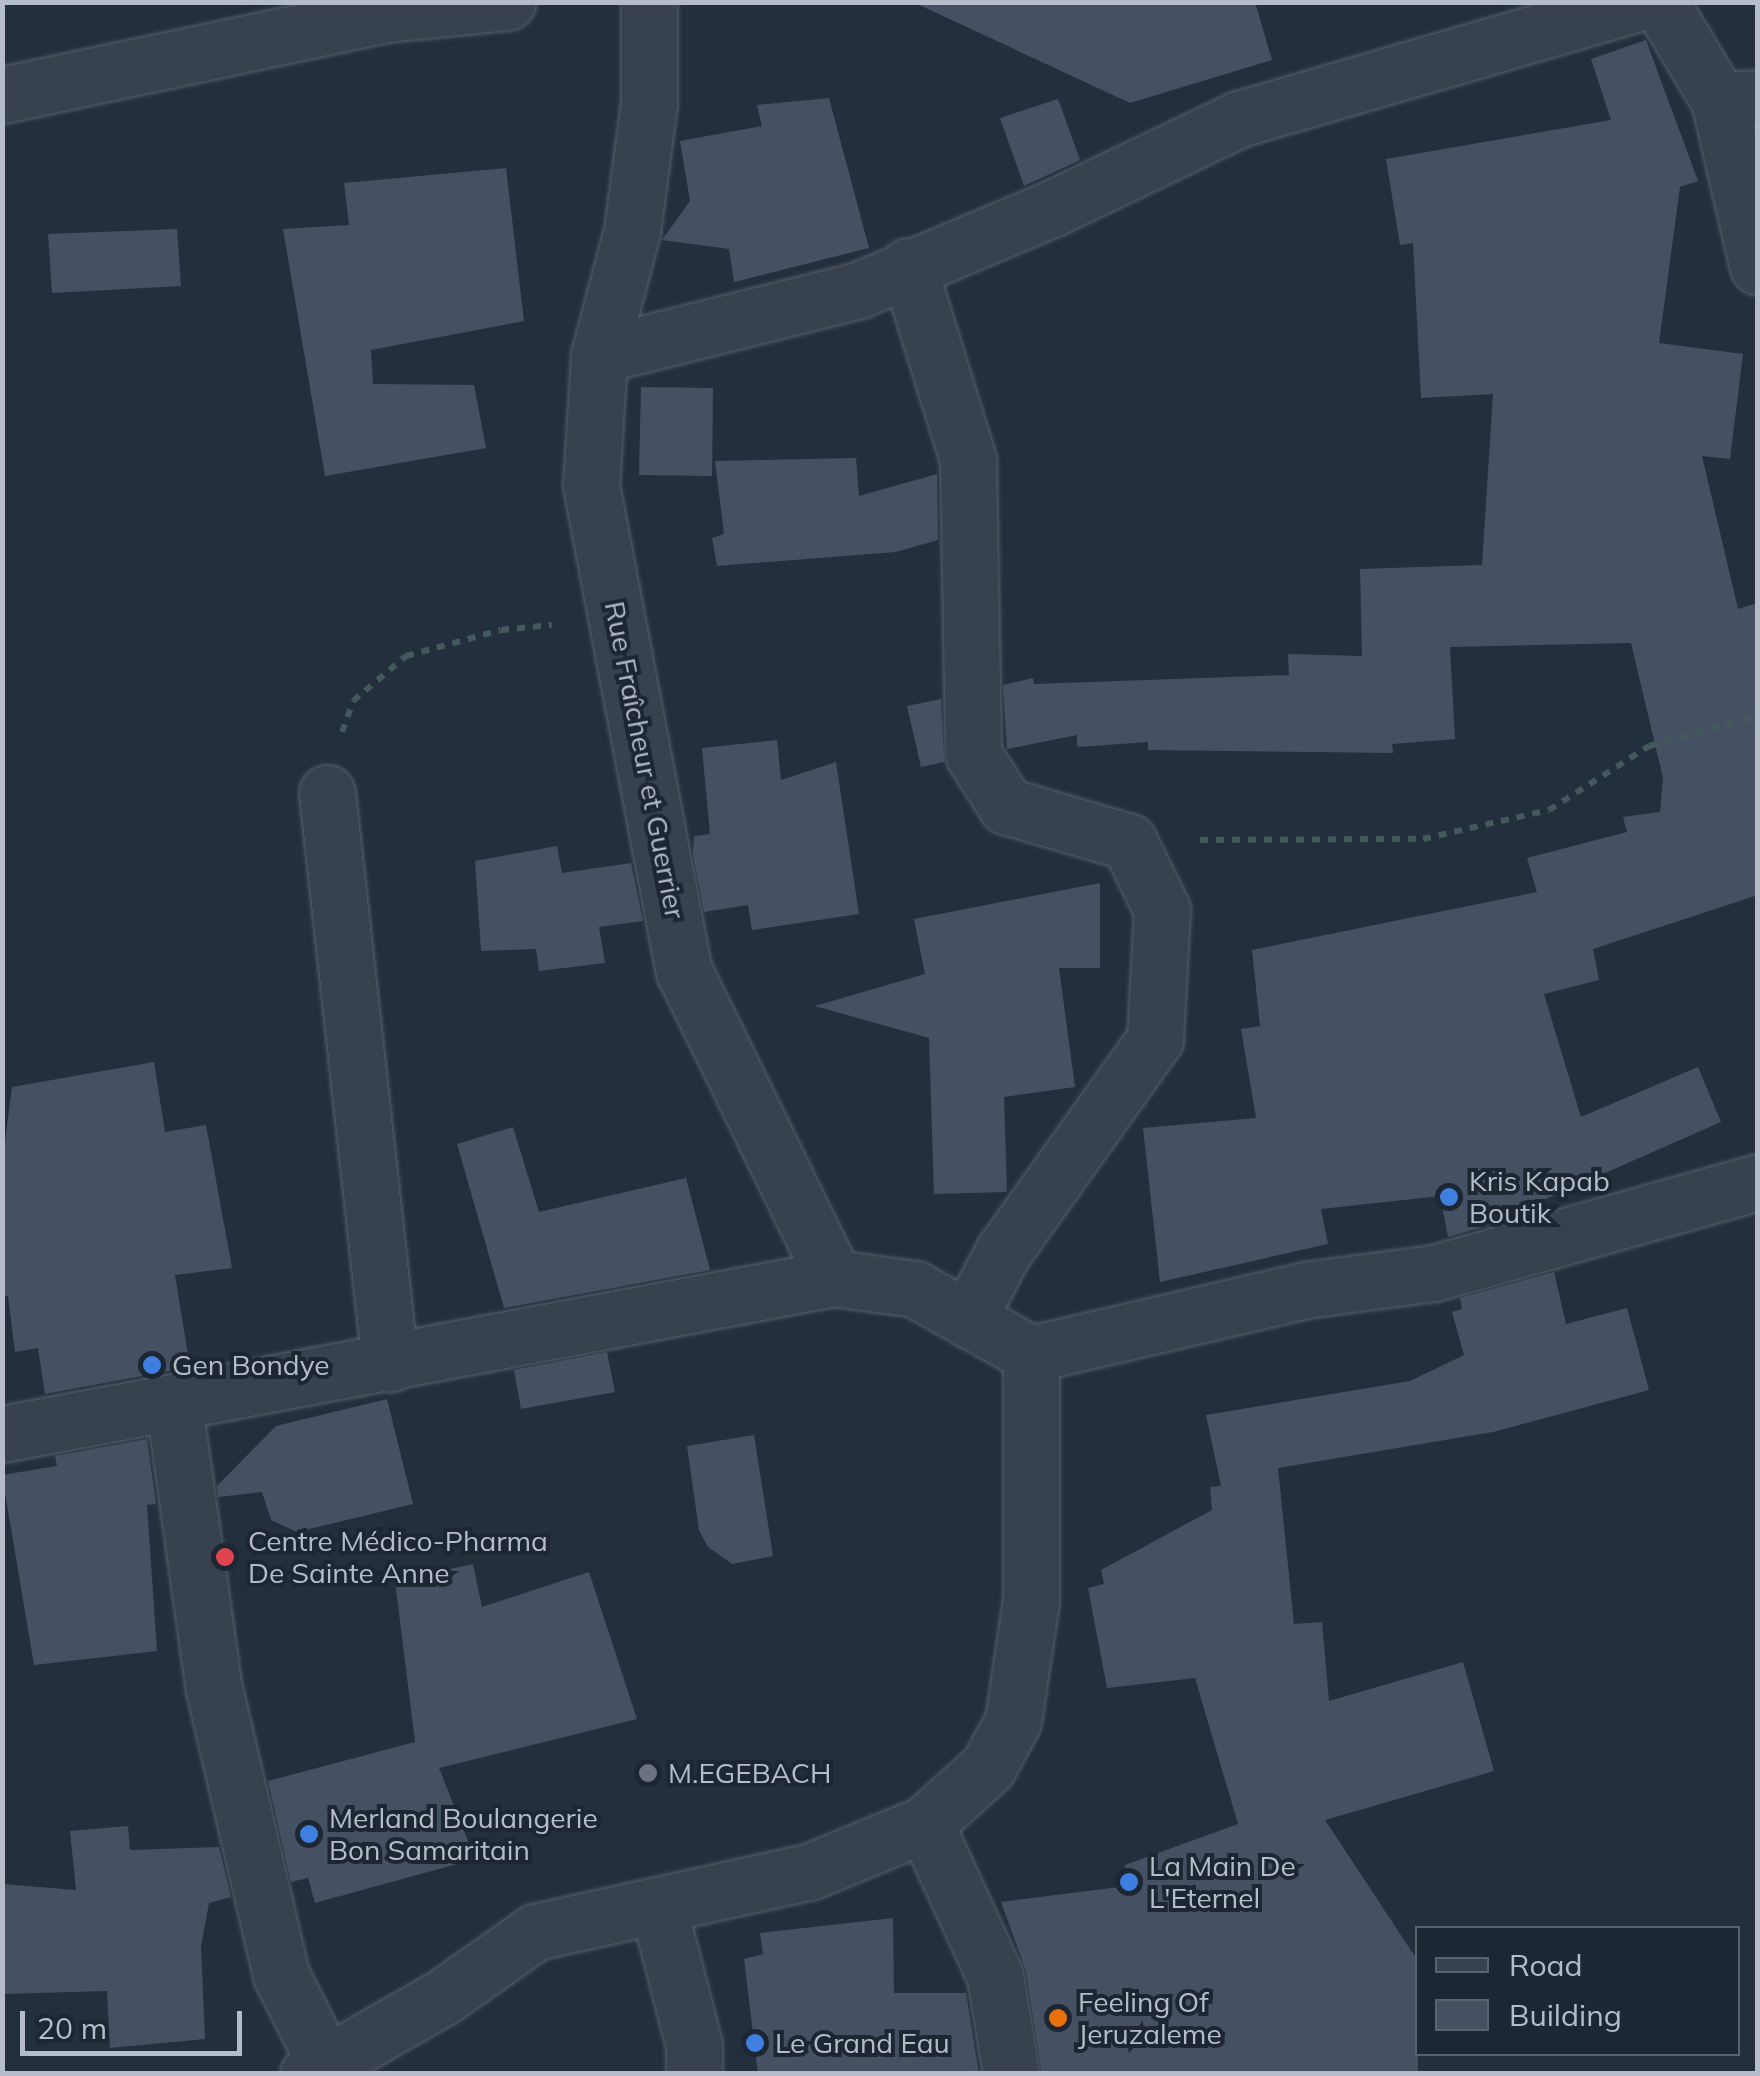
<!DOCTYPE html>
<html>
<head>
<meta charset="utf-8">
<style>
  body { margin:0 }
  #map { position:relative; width:1760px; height:2076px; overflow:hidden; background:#242f3e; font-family:Mulish,sans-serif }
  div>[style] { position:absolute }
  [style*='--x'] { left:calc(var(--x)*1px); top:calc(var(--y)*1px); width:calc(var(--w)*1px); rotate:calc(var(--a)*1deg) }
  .building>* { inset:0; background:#455162 }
  .path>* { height:6px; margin-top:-3px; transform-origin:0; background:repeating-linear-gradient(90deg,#44595c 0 8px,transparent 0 16px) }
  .roads { filter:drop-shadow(0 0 2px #565f6c) drop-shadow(0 0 2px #565f6c) }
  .street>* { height:55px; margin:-27.5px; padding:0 27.5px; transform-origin:27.5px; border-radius:27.5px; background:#38414e }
  .dots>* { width:28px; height:28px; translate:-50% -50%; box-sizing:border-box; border:5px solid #1d2633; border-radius:50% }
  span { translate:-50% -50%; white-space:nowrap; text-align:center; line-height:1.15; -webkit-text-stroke:8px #1d2633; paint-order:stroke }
  .street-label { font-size:28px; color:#b4bcc9 }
  .poi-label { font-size:28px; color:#b4bcc9 }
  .left { translate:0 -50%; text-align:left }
  .frame { position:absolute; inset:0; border:5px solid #b4bcc9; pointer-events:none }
  .legend { position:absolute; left:1415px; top:1926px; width:325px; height:130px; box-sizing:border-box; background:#1d2633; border:2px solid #59626f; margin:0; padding:12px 18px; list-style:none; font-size:30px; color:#b4bcc9 }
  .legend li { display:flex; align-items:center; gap:20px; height:50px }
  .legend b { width:50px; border:2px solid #59626f }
  .scale { position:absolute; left:20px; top:2011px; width:222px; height:45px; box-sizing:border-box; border:5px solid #b4bcc9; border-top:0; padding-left:12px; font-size:30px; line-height:35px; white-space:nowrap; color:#b4bcc9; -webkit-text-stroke:8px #1d2633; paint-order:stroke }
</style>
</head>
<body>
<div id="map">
  <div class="building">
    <i style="clip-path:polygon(913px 2px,1255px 2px,1272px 60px,1130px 103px)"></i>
    <i style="clip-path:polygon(1646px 40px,1698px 181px,1680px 187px,1659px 343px,1743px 354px,1730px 459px,1702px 456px,1738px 609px,1758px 603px,1758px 895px,1593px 949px,1599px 980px,1544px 994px,1581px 1117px,1698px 1067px,1721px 1122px,1539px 1202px,1541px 1210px,1448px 1237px,1440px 1196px,1321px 1209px,1328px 1244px,1160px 1282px,1143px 1128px,1256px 1118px,1241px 1029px,1260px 1026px,1252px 950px,1537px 892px,1527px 858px,1627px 832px,1623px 817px,1660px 812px,1663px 778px,1631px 643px,1450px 647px,1455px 739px,1392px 744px,1393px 753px,1148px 750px,1148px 742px,1077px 747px,1077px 735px,1007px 749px,1003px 685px,1033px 678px,1034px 684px,1289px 675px,1288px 654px,1362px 656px,1360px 569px,1482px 565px,1493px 394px,1421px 398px,1413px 243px,1400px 245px,1386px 159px,1611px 120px,1591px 59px)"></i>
    <i style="clip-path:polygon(829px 98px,869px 248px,734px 282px,729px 249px,662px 240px,690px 201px,680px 141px,762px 126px,757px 105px)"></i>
    <i style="clip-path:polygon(1058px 99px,1080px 160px,1024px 186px,1000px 118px)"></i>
    <i style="clip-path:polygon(506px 168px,524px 321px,371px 350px,373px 384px,474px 385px,486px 448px,325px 476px,283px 229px,349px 225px,344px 183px)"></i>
    <i style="clip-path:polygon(177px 229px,181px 286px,52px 293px,48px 234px)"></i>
    <i style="clip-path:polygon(641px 387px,713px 388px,712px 476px,639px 475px)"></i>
    <i style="clip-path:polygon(856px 458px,859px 496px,937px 474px,938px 540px,896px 552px,717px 566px,712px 538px,724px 534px,715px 461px)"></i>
    <i style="clip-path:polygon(941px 699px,944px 762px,921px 767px,907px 706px)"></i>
    <i style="clip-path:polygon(777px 740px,781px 780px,836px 762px,859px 914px,752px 930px,748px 905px,704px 912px,693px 854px,694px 836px,710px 834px,702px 748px)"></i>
    <i style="clip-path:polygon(557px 846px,562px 873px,631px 863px,643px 921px,599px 927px,605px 963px,539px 971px,536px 949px,481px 951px,475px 861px)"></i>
    <i style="clip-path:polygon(1100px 883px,1100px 968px,1059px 968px,1075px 1087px,1004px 1097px,1007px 1192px,934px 1194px,929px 1038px,815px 1006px,925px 974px,914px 919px)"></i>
    <i style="clip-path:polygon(154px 1062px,165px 1132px,206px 1125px,232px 1268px,175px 1275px,190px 1367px,45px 1394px,38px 1348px,15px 1352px,8px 1296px,2px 1297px,2px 1165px,12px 1087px)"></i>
    <i style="clip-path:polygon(513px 1127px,539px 1212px,686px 1178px,710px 1270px,504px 1308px,457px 1144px)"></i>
    <i style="clip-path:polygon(1554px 1272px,1566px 1324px,1627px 1308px,1649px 1390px,1493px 1432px,1278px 1468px,1294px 1624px,1322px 1622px,1329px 1701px,1463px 1662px,1494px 1771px,1325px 1820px,1418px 1961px,1418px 2074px,1042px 2074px,1026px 1971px,1001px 1902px,1127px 1886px,1125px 1865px,1238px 1824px,1195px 1678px,1107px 1688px,1088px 1588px,1104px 1584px,1101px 1570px,1212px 1510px,1210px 1487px,1221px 1486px,1206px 1415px,1410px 1381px,1464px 1355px,1452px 1312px,1462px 1309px,1460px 1298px)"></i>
    <i style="clip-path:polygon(607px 1352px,615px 1392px,521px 1409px,514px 1370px)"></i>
    <i style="clip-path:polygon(387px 1399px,413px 1504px,297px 1532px,271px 1520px,262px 1492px,218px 1497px,217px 1486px,276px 1426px)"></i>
    <i style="clip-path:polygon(754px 1435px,773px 1556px,732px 1564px,708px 1547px,699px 1530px,687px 1446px)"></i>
    <i style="clip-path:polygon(147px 1439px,156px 1504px,147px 1505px,157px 1651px,34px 1665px,2px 1475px,57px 1466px,55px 1456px)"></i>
    <i style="clip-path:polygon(473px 1564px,482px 1607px,589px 1572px,637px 1719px,439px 1768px,475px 1859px,315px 1903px,308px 1878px,291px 1882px,268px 1781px,415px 1742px,395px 1581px)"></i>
    <i style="clip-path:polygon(128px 1826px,130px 1850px,219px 1847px,231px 1897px,209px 1903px,201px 1946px,205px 2039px,110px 2048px,107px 1991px,2px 1994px,2px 1884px,76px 1890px,70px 1831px)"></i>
    <i style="clip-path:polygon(893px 1918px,894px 1993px,966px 1993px,979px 2074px,758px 2074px,744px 1959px,763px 1954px,760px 1933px)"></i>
  </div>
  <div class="path">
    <i style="--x:342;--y:732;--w:33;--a:-70"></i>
    <i style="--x:353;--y:701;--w:70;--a:-40.3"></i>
    <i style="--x:406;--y:656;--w:98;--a:-15.3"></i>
    <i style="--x:501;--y:630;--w:51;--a:-5.6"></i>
    <i style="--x:1200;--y:840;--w:223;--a:-0.3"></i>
    <i style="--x:1423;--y:839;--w:129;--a:-13"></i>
    <i style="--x:1549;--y:810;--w:119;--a:-32.6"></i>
    <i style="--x:1649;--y:746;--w:113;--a:-15.4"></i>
  </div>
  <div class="roads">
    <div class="street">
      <i style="--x:649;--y:2;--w:101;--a:90"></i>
      <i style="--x:649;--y:103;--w:129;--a:97.6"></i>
      <i style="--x:632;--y:231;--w:128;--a:104.9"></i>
      <i style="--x:599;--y:355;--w:130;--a:93.5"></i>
      <i style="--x:591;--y:485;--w:495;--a:79.2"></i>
      <i style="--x:684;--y:971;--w:342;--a:64"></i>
      <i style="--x:834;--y:1278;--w:82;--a:7.7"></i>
      <i style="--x:915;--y:1289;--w:133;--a:29.3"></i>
      <i style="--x:1660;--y:2;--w:114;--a:59"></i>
      <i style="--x:1719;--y:100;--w:36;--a:-3"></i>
      <i style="--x:2;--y:95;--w:393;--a:-11.9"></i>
      <i style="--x:387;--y:14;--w:121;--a:-5.7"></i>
      <i style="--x:1719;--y:100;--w:171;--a:76.9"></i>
      <i style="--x:908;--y:266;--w:203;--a:72.8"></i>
      <i style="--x:968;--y:460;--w:294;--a:89"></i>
      <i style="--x:973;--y:754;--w:62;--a:57.6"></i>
      <i style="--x:1006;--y:806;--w:128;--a:16.3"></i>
      <i style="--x:1129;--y:842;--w:76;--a:64.1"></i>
      <i style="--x:1162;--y:910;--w:129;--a:93.1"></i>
      <i style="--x:1155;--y:1039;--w:262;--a:125.5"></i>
      <i style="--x:1003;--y:1252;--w:76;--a:117.6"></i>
      <i style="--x:599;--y:355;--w:268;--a:-14"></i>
      <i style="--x:859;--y:290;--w:208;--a:-22.9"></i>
      <i style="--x:1051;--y:209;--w:208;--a:-25.6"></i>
      <i style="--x:1239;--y:119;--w:419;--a:-16.2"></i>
      <i style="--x:327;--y:793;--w:574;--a:83.7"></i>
      <i style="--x:1031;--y:1354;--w:281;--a:-13.1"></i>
      <i style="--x:1305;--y:1290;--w:130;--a:-7.5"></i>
      <i style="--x:1434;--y:1273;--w:337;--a:-15.7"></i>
      <i style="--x:174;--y:1406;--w:286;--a:82"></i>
      <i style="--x:214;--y:1689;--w:294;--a:76.8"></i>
      <i style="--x:281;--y:1975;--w:96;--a:63.4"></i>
      <i style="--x:2;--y:1434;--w:846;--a:-10.62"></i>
      <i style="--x:925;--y:1824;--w:167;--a:65.3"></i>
      <i style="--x:995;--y:1976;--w:99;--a:80.7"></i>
      <i style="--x:659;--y:1910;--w:139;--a:75.5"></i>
      <i style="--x:694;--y:2045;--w:29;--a:90"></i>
      <i style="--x:308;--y:2074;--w:155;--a:-29.7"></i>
      <i style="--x:443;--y:1997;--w:113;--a:-35.2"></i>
      <i style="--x:535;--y:1932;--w:280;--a:-12.4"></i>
      <i style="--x:809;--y:1872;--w:126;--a:-22.5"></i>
      <i style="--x:925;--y:1824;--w:85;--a:-42.1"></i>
      <i style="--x:988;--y:1767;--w:52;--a:-61.5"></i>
      <i style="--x:1013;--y:1721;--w:121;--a:-81.5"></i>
      <i style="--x:1031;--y:1601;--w:247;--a:-90"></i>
    </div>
  </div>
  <div class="dots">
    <i style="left:1449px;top:1197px;background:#3f7fe0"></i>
    <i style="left:152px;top:1365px;background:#3f7fe0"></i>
    <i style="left:225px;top:1557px;background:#e0444e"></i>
    <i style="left:648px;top:1773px;background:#6b7280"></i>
    <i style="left:309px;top:1834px;background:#3f7fe0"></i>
    <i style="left:1129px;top:1882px;background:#3f7fe0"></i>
    <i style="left:1058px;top:2018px;background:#e8710a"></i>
    <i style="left:755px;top:2043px;background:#3f7fe0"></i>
  </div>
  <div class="street-label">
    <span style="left:645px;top:760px;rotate:79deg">Rue Fraîcheur et Guerrier</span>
  </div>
  <div class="poi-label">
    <span class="left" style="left:1469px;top:1197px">Kris Kapab<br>Boutik</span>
    <span class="left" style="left:172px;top:1365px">Gen Bondye</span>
    <span class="left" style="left:248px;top:1557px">Centre Médico-Pharma<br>De Sainte Anne</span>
    <span class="left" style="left:668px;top:1773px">M.EGEBACH</span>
    <span class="left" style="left:329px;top:1834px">Merland Boulangerie<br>Bon Samaritain</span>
    <span class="left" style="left:1149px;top:1882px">La Main De<br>L'Eternel</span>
    <span class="left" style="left:1078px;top:2018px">Feeling Of<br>Jeruzaleme</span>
    <span class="left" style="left:775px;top:2043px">Le Grand Eau</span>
  </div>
  <div class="frame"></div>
  <ul class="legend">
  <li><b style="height:12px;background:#38414e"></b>Road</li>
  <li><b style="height:28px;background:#455162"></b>Building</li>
  </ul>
  <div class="scale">20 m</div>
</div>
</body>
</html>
